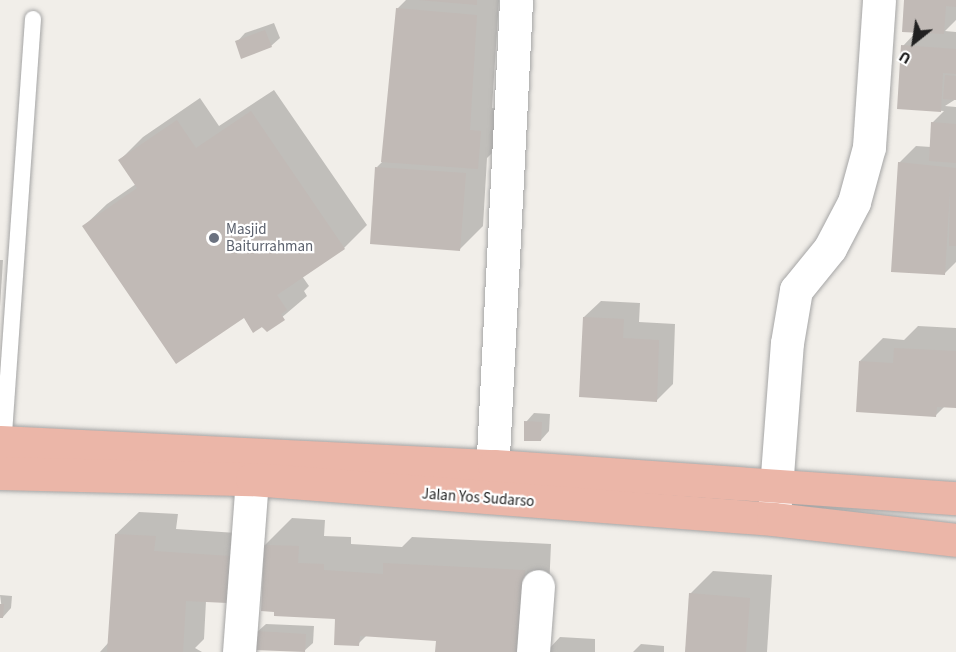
<!DOCTYPE html>
<html>
<head>
<meta charset="utf-8">
<style>
  body { margin:0 }
  #map { position:relative; width:956px; height:652px; overflow:hidden; background:#f1eee9; font-family:"Source Sans 3",sans-serif }
  div>[style] { position:absolute }
  [style*='--x'] { left:calc(var(--x)*1px); top:calc(var(--y)*1px); width:calc(var(--w)*1px); rotate:calc(var(--a)*1deg) }
  .shadow>* { inset:0; background:#0003 }
  .building>* { inset:0; background:#c1bab6 }
  .roads { filter:drop-shadow(0 0 2px #a5a5a5) drop-shadow(0 0 2px #a5a5a5) }
  .service>* { height:16px; margin:-8px; padding:0 8px; transform-origin:8px; border-radius:8px; background:#fff }
  .minor>* { height:33px; margin:-16.5px; padding:0 16.5px; transform-origin:16.5px; border-radius:16.5px; background:#fff }
  .trunk>* { height:33px; margin:-16.5px; padding:0 16.5px; transform-origin:16.5px; border-radius:16.5px; background:#ebb6a8 }
  .dots>* { width:16px; height:16px; translate:-50% -50%; box-sizing:border-box; border:3px solid #fff; border-radius:50% }
  span { translate:-50% -50%; white-space:nowrap; text-align:center; line-height:1.15; -webkit-text-stroke:4.5px #fff; paint-order:stroke }
  .worship-label { font-size:15px; color:#5b616d }
  .left { translate:0 -50%; text-align:left }
  .street-label { font-size:15px; color:#212121 }
  .north { position:absolute; left:884px; top:12px; width:60px; height:60px; -webkit-text-stroke:4px #fff; paint-order:stroke; rotate:210deg; font-size:16px; font-weight:700; line-height:24px; text-align:center; color:#212121 }
  .north::after { content:''; display:block; margin:auto; width:21px; height:27px; background:#212121; clip-path:polygon(50% 0,100% 100%,50% 72%,0 100%) }
</style>
</head>
<body>
<div id="map">
  <div class="shadow">
    <i style="clip-path:polygon(406px 0,499px 0,492px 108px,503px 109px,500px 145px,487px 158px,483px 226px,460px 249px,377px 167px,383px 161px,397px 9px)"></i>
    <i style="clip-path:polygon(905px 0,956px 0,956px 20px,945px 31px,956px 32px,956px 99px,945px 106px,956px 107px,956px 262px,944px 274px,899px 163px,916px 146px,931px 147px,932px 123px,944px 111px,899px 108px,903px 46px,917px 31px)"></i>
    <i style="clip-path:polygon(274px 23px,280px 38px,271px 46px,237px 42px,245px 33px)"></i>
    <i style="clip-path:polygon(274px 90px,367px 225px,344px 248px,302px 276px,309px 286px,304px 291px,307px 296px,267px 330px,84px 226px,107px 204px,136px 184px,120px 160px,143px 137px,200px 98px,219px 126px)"></i>
    <i style="clip-path:polygon(0 260px,3px 260px,0 307px)"></i>
    <i style="clip-path:polygon(601px 301px,640px 303px,639px 322px,675px 324px,673px 384px,657px 400px,584px 317px)"></i>
    <i style="clip-path:polygon(918px 326px,956px 328px,956px 406px,945px 406px,936px 415px,860px 361px,883px 338px,904px 340px)"></i>
    <i style="clip-path:polygon(534px 413px,550px 414px,549px 431px,541px 440px,526px 422px)"></i>
    <i style="clip-path:polygon(139px 512px,178px 514px,176px 529px,252px 534px,206px 601px,204px 639px,195px 648px,202px 652px,100px 652px,109px 642px,116px 534px)"></i>
    <i style="clip-path:polygon(292px 518px,325px 520px,324px 536px,351px 537px,351px 544px,402px 547px,412px 537px,551px 544px,547px 635px,437px 652px,438px 639px,367px 635px,358px 644px,265px 545px)"></i>
    <i style="clip-path:polygon(713px 571px,772px 575px,767px 652px,686px 652px,690px 594px)"></i>
    <i style="clip-path:polygon(0 595px,12px 596px,11px 608px,3px 617px)"></i>
    <i style="clip-path:polygon(266px 624px,314px 626px,313px 643px,304px 651px,257px 632px)"></i>
    <i style="clip-path:polygon(560px 637px,595px 639px,595px 652px,546px 652px)"></i>
    <i style="clip-path:polygon(641px 644px,664px 646px,664px 652px,633px 652px)"></i>
  </div>
  <div class="building">
    <i style="clip-path:polygon(418px 0,477px 0,477px 5px)"></i>
    <i style="clip-path:polygon(904px 0,956px 0,956px 7px,946px 6px,944px 34px,902px 32px)"></i>
    <i style="clip-path:polygon(396px 8px,477px 15px,470px 130px,481px 131px,478px 169px,381px 162px)"></i>
    <i style="clip-path:polygon(265px 30px,272px 47px,241px 59px,235px 41px)"></i>
    <i style="clip-path:polygon(901px 45px,956px 49px,956px 74px,943px 73px,941px 112px,897px 109px)"></i>
    <i style="clip-path:polygon(945px 75px,956px 76px,956px 100px,943px 99px)"></i>
    <i style="clip-path:polygon(251px 111px,345px 249px,277px 295px,287px 310px,281px 314px,285px 320px,267px 332px,262px 327px,253px 333px,244px 318px,176px 364px,82px 226px,137px 188px,118px 160px,177px 120px,196px 148px)"></i>
    <i style="clip-path:polygon(931px 122px,956px 124px,956px 163px,929px 161px)"></i>
    <i style="clip-path:polygon(898px 162px,956px 168px,956px 246px,949px 246px,950px 189px,945px 275px,891px 272px)"></i>
    <i style="clip-path:polygon(375px 167px,466px 173px,460px 251px,370px 244px)"></i>
    <i style="clip-path:polygon(583px 317px,624px 319px,623px 338px,659px 340px,657px 402px,579px 397px)"></i>
    <i style="clip-path:polygon(894px 348px,956px 351px,956px 408px,937px 407px,936px 417px,856px 412px,859px 361px,893px 363px)"></i>
    <i style="clip-path:polygon(524px 421px,542px 422px,541px 441px,524px 441px)"></i>
    <i style="clip-path:polygon(115px 534px,156px 536px,154px 551px,230px 556px,227px 603px,186px 601px,183px 652px,107px 652px)"></i>
    <i style="clip-path:polygon(264px 545px,299px 546px,298px 563px,324px 564px,324px 570px,383px 574px,383px 563px,525px 570px,521px 652px,435px 652px,436px 641px,360px 636px,359px 646px,334px 645px,335px 619px,274px 616px,274px 612px,261px 611px)"></i>
    <i style="clip-path:polygon(689px 593px,750px 598px,746px 652px,685px 652px)"></i>
    <i style="clip-path:polygon(0 604px,4px 604px,3px 618px,0 618px)"></i>
    <i style="clip-path:polygon(256px 631px,306px 634px,305px 652px,255px 650px)"></i>
  </div>
  <div class="roads">
    <div class="service">
      <i style="--x:3;--y:448;--w:430;--a:-86"></i>
    </div>
    <div class="minor">
      <i style="--x:491;--y:495;--w:496;--a:-87.1"></i>
      <i style="--x:774;--y:515;--w:172;--a:-85.7"></i>
      <i style="--x:787;--y:343;--w:54;--a:-80.4"></i>
      <i style="--x:796;--y:290;--w:54;--a:-51"></i>
      <i style="--x:830;--y:248;--w:52;--a:-62.4"></i>
      <i style="--x:854;--y:202;--w:57;--a:-74.7"></i>
      <i style="--x:869;--y:147;--w:147;--a:-86.1"></i>
      <i style="--x:239;--y:652;--w:173;--a:-85.7"></i>
      <i style="--x:533;--y:652;--w:66;--a:-85.7"></i>
    </div>
    <div class="trunk">
      <i style="--x:0;--y:442;--w:495;--a:2.8"></i>
      <i style="--x:494;--y:466;--w:463;--a:4"></i>
      <i style="--x:0;--y:473;--w:252;--a:1.4"></i>
      <i style="--x:252;--y:479;--w:523;--a:4.39"></i>
      <i style="--x:773;--y:519;--w:184;--a:6.5"></i>
    </div>
  </div>
  <div class="dots">
    <i style="left:214px;top:238px;background:#6b7280"></i>
  </div>
  <div class="worship-label">
    <span class="left" style="left:226px;top:238px">Masjid<br>Baiturrahman</span>
  </div>
  <div class="street-label">
    <span style="left:478px;top:498px;rotate:4deg">Jalan Yos Sudarso</span>
  </div>
  <div class="north">U</div>
</div>
</body>
</html>
